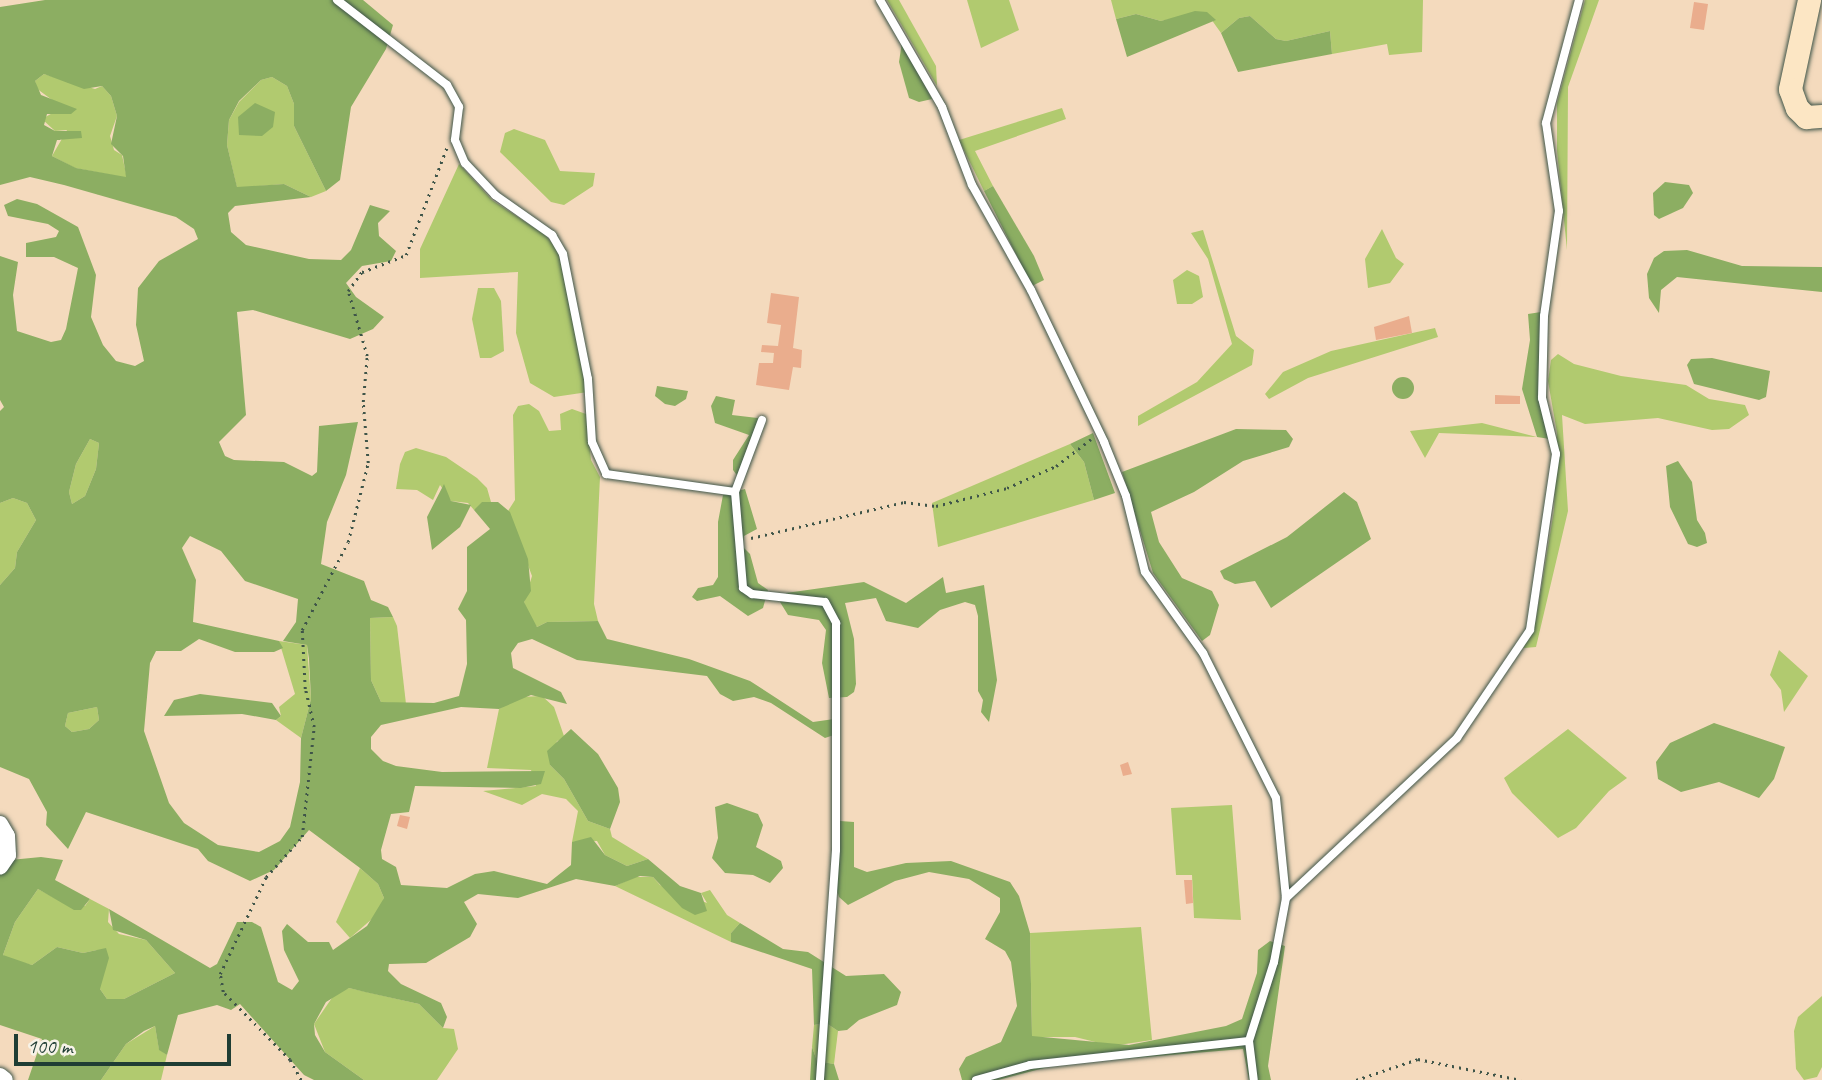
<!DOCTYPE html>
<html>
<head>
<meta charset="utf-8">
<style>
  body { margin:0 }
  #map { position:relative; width:1822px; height:1080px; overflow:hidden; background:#f4dabd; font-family:Caveat,sans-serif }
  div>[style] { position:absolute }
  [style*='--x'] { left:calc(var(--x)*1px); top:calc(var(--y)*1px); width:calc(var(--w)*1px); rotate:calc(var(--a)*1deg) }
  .green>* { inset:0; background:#b1ca6f }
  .forest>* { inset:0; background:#8cae62 }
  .round { border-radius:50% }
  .building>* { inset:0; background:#eaad8d }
  .path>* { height:2.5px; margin-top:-1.25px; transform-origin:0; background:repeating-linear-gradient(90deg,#3f5549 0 2px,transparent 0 7px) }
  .roads { filter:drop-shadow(0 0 2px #3f5549) drop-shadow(0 0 2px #3f5549) }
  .lane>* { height:8px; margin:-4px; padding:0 4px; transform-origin:4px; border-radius:4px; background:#fff }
  .street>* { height:16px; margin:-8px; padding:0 8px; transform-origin:8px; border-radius:8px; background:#fff }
  .secondary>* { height:23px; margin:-11.5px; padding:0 11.5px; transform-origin:11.5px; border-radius:11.5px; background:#fce6c4 }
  span { translate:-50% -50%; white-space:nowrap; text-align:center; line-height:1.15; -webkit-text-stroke:6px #f7f3e8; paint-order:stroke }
  .scale { position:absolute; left:14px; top:1034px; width:217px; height:32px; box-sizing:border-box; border:4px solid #1f3d34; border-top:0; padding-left:9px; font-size:21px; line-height:24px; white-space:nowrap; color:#1f3d34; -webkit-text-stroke:5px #f7f3e8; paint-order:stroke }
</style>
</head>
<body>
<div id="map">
  <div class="green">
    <i style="clip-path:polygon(887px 0,899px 0,936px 66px,937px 86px)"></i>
    <i style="clip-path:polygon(967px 0,1009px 0,1019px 30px,981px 48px)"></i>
    <i style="clip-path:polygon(1111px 0,1423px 0,1422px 52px,1389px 55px,1387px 44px,1332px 54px,1330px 31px,1286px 41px,1276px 39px,1250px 16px,1239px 18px,1221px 33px,1206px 12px,1161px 21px,1136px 14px,1116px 19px)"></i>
    <i style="clip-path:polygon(1585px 0,1599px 0,1568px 87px,1567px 250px,1557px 151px,1557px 103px)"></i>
    <i style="clip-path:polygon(44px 74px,95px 89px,102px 86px,111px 96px,117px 116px,110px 136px,114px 150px,122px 155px,127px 178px,75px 168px,52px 156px,67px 130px,55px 131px,42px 119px,56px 111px,71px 114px,36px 88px,35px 81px)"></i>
    <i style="clip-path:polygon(272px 77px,287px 86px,294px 104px,294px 126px,326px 191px,311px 197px,284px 184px,237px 188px,227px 145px,229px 120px,239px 102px,261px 80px)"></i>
    <i style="clip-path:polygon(1062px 108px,1066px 119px,975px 151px,993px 186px,984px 191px,959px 140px)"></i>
    <i style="clip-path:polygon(514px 129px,545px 140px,560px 171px,595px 173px,593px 186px,564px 205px,551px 202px,500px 152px,505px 133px)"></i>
    <i style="clip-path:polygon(459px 164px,492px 200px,545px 235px,558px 250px,588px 392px,554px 397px,530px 383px,516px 333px,518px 272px,420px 278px,420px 249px)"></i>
    <i style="clip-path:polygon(1382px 229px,1396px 258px,1404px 264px,1390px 283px,1368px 288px,1365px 259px)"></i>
    <i style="clip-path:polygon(1203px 230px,1236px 336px,1254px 350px,1252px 365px,1138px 426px,1138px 416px,1197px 382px,1232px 344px,1208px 259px,1191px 233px)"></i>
    <i style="clip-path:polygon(1187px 270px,1199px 276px,1203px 297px,1192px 304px,1177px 304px,1173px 280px)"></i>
    <i style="clip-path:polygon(478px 288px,494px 288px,501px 301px,504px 351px,491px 358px,480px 358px,472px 319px)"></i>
    <i style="clip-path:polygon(1435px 328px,1438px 337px,1308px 378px,1269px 399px,1265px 394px,1283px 372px,1331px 351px)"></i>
    <i style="clip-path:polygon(1558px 354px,1574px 364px,1621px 376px,1686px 385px,1709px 399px,1745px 405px,1749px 415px,1729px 429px,1712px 430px,1658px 418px,1585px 424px,1562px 415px,1568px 511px,1536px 647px,1523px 648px,1536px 620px,1554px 510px,1557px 433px,1548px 381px,1551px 360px)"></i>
    <i style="clip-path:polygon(529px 404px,539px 411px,549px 431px,561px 430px,560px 414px,572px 409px,586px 414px,591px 460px,600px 477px,594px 604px,598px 621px,547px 622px,537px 627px,526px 613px,524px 602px,532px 576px,508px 511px,515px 500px,513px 415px,518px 406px)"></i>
    <i style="clip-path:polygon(1482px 423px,1537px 437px,1439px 433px,1425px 458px,1410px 431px)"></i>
    <i style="clip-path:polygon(90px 439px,99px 443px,96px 469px,85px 496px,72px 504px,69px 492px,76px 464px)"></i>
    <i style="clip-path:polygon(1070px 444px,1084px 462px,1094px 500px,938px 547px,932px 503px)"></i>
    <i style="clip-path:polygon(416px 448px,446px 457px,477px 478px,487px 488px,491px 502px,474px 510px,468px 503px,451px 501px,440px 485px,433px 500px,417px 490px,396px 489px,400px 464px,405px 452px)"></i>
    <i style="clip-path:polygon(13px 498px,27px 503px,36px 520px,17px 552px,15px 568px,0 585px,0 503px)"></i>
    <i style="clip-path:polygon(393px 617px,397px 626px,406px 704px,381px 702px,371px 680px,370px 618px)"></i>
    <i style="clip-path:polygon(279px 641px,307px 645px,311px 699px,301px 738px,276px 720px,281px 716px,279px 707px,295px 694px)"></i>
    <i style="clip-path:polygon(1779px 650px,1808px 676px,1784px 712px,1781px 690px,1770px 675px)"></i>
    <i style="clip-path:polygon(542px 696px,554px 707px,565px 739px,557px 741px,550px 765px,564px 779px,588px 821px,610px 829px,612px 837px,648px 859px,627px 866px,605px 855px,597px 841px,572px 842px,578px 811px,566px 799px,542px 794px,522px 805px,483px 791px,536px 786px,531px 770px,487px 768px,499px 709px,520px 697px)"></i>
    <i style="clip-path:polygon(97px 707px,99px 720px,89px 729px,72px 732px,65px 726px,68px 713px)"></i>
    <i style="clip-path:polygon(1568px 729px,1627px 778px,1609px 791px,1576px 828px,1558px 838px,1512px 793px,1504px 778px)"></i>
    <i style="clip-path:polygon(1232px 805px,1241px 920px,1194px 918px,1192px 875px,1176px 875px,1171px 808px)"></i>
    <i style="clip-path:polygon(360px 868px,378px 884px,384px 898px,380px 912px,350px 938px,336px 922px)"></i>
    <i style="clip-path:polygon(635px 877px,653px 877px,660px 885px,707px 903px,701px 893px,710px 890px,727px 915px,740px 923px,731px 933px,731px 942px,615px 886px)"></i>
    <i style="clip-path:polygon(38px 889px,64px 903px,85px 906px,90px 899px,109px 909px,108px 922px,119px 934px,146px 940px,175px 973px,124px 999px,107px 999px,100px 989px,97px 950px,83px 953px,57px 947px,32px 965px,8px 959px,3px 955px,15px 922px)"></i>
    <i style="clip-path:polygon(1141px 927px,1152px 1040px,1112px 1046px,1075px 1037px,1032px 1037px,1030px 933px)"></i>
    <i style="clip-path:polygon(349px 988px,419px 1004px,443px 1028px,454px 1029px,458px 1049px,437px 1080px,364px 1080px,325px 1052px,314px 1024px,336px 992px)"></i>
    <i style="clip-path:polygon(1822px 996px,1822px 1067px,1817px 1077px,1804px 1080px,1796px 1069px,1794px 1031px,1798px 1017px)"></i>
    <i style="clip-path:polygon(826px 1023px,838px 1031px,834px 1064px,817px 1061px,812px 1047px,814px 1025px)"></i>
    <i style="clip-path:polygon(155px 1026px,159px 1049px,167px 1055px,161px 1080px,101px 1080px,126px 1044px)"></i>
  </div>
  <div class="forest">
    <i style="clip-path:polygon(evenodd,45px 0,363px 0,393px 25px,386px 49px,351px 107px,340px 180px,326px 191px,294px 126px,294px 104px,287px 86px,272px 77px,261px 80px,239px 101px,229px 120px,227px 145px,237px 187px,284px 184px,311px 197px,235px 206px,228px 213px,231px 232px,246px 245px,309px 259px,341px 260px,351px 250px,370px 205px,390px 211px,378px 223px,379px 236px,396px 251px,391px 261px,362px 266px,346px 283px,356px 297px,384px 317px,373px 329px,350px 339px,253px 310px,237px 312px,246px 415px,219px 442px,225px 456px,234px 460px,284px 462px,312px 476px,317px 472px,319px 426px,358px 422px,346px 475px,327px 522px,321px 564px,364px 581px,371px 600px,388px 607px,393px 617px,370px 618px,371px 680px,381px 702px,434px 703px,459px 696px,467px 664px,466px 620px,458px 609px,467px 591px,467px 547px,490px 529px,474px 510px,482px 502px,498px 502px,510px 512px,528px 559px,531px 591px,524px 602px,537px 627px,547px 622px,598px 621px,607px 639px,689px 659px,750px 681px,813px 722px,834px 719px,834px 735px,825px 738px,771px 703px,754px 697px,733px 701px,720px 694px,707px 676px,577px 660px,532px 639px,518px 643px,511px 653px,513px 668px,561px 692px,567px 704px,531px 695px,499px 709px,461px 707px,381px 725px,371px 737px,371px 749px,383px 761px,396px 766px,442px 772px,545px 771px,541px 784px,521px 788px,415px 786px,409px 812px,391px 814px,381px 850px,382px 859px,396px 867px,401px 885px,447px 888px,475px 874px,494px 871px,547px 884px,571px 865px,572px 842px,591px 837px,605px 855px,627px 866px,648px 859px,680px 886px,701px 893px,707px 911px,695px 915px,682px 908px,653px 877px,640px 876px,615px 886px,576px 879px,518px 898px,478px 894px,464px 902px,477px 924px,470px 937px,426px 963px,389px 964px,388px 971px,401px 984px,441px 1003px,447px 1017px,443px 1028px,419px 1004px,365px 992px,349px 988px,326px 1002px,314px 1024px,315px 1035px,325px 1052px,364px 1080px,314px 1080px,304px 1075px,240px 1004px,231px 1010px,217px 1005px,178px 1015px,167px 1055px,159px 1050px,155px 1026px,144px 1031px,126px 1044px,101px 1080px,28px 1080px,42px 1039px,0 1025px,0 861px,41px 857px,63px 860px,55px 880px,90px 899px,81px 910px,74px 910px,38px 889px,15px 922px,3px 955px,32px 965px,57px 947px,83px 953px,106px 948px,109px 958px,100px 989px,107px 999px,124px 999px,175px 973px,146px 940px,113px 930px,109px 909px,210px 968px,217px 964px,237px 922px,252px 922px,261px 927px,278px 982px,292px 990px,299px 981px,284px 950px,282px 931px,287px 924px,308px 942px,329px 942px,333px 950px,367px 926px,384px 898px,378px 884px,360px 868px,309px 830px,274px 870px,250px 881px,208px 861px,198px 849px,86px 812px,68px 849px,46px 825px,47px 812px,29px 779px,0 767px,0 585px,15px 568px,17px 552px,36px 520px,27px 503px,13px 498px,0 503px,0 411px,4px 407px,0 400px,0 256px,18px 262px,13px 295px,17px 331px,51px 342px,61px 340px,66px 329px,78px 268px,54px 257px,26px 257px,26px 243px,56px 237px,59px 231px,48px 224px,8px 216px,4px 205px,17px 199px,37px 204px,78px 227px,96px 275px,91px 317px,103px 345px,116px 361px,135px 366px,144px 361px,136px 325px,138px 288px,159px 261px,198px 239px,194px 229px,176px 217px,64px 185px,30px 177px,0 185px,0 7px,45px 0,44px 74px,84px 89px,102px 86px,111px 96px,117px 116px,111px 144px,123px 156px,126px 177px,76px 168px,52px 156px,57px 140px,82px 138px,81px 131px,55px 131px,44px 125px,47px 114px,71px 114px,77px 109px,41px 95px,35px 81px,44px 74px,45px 0,90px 439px,99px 443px,96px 469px,85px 496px,72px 504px,69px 492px,76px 464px,90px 439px,45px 0,190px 536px,221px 551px,245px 581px,298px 599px,296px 622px,283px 641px,307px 645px,309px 659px,311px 699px,301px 738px,300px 782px,290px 827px,280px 841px,259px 852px,218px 845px,184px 823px,169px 803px,144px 731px,150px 663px,156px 651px,181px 651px,199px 639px,235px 652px,274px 652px,283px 648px,279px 641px,193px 622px,196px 580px,182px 548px,190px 536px,45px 0,97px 707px,99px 720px,89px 729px,72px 732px,65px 726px,68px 713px,97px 707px)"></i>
    <i style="clip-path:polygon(1195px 11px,1207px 12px,1216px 20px,1127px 57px,1116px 19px,1136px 14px,1161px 21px)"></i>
    <i style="clip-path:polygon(1250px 16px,1276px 39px,1286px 41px,1330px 31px,1332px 54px,1238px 72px,1221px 33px,1239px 18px)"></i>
    <i style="clip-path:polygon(902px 42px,932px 99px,919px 102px,909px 98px,899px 62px)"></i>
    <i style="clip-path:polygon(255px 103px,275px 112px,273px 127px,262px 136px,239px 135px,238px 117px)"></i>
    <i style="clip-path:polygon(1665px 182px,1689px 185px,1693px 193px,1683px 208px,1659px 219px,1654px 215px,1653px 193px)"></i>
    <i style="clip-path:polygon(993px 186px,1034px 256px,1044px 280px,1032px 286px,984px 191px)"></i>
    <i style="clip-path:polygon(1687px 250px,1742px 266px,1822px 267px,1822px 292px,1677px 277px,1661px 290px,1659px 313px,1649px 298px,1647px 274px,1654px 258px,1664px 251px)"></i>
    <i style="clip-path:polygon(1541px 312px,1541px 397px,1550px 439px,1537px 437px,1522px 389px,1530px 340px,1528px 314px)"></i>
    <i style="clip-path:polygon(1712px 358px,1770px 371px,1766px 397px,1759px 400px,1694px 384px,1687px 365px,1691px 359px)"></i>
    <i class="round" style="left:1392px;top:377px;width:22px;height:22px"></i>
    <i style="clip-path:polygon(657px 386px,688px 391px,686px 399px,675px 406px,665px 404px,655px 396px)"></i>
    <i style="clip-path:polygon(716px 396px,735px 400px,732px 415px,766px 419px,742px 482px,733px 470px,733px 460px,749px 435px,715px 423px,711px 406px)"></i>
    <i style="clip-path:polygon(1236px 429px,1286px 430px,1293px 439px,1289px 447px,1243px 461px,1194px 492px,1151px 512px,1159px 542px,1182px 578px,1212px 591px,1219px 605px,1210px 635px,1202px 641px,1153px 573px,1122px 472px)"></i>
    <i style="clip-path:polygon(1093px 433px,1115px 493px,1094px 500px,1084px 462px,1070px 444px)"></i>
    <i style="clip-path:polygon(1678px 461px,1692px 482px,1697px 520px,1705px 533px,1707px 543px,1697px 547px,1688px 544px,1670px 507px,1666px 466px)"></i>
    <i style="clip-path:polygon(444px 484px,451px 501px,471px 505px,460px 527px,432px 550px,427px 517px)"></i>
    <i style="clip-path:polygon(745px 489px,757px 529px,744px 536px,742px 546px,750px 554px,758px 583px,768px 590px,763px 608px,748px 616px,720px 596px,697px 601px,692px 597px,698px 588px,713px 585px,718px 577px,718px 522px,723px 495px)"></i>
    <i style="clip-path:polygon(1344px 492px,1357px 502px,1371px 539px,1271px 608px,1255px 581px,1235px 584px,1224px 579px,1220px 571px,1287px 537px)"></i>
    <i style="clip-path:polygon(943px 577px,946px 593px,984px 585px,997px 680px,989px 722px,981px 712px,983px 700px,978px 691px,978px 616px,975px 605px,965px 602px,940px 610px,918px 628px,886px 621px,876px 598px,845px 603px,854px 639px,856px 684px,854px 692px,847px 697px,829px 698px,822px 663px,826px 630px,819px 620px,788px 615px,780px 602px,786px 593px,864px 582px,906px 603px)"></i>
    <i style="clip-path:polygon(200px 694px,272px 703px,281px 716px,276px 720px,242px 714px,164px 716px,174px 700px)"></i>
    <i style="clip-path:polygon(1714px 723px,1785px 747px,1774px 779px,1759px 798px,1719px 782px,1681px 792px,1658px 779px,1656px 762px,1670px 743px)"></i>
    <i style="clip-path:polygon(571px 729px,598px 754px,618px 788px,620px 802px,610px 829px,588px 821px,564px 779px,550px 765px,547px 751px)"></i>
    <i style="clip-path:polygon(727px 803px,758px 814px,763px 825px,756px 847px,781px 861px,783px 868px,770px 883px,753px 875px,725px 873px,712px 858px,718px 838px,715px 807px)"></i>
    <i style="clip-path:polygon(840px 821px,854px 822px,854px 867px,867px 872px,906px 863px,951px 861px,1010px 882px,1019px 896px,1030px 933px,1032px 1036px,1129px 1045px,1226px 1026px,1242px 1019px,1257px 973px,1258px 950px,1270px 941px,1285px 946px,1268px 1066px,1271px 1080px,1249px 1080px,1243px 1049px,1060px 1064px,998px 1080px,962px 1080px,959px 1069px,966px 1057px,1001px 1042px,1017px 1006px,1011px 962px,1005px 951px,985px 939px,1000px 912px,1000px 898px,969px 879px,929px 872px,895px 881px,848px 905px,839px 897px,836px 887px)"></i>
    <i style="clip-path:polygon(740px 923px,783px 949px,808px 952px,846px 976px,884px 974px,901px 992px,897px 1005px,859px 1020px,847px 1030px,838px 1031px,826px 1023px,814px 1025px,812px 969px,731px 942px,731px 933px)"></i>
    <i style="clip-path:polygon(812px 1047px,817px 1061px,834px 1064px,839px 1080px,810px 1080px)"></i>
  </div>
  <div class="building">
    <i style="clip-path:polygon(1694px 2px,1708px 4px,1704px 30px,1690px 28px)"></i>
    <i style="clip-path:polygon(771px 293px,799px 297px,793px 348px,802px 350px,801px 368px,793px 367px,789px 390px,756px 385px,759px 363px,773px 363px,774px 353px,761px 352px,762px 345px,778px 346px,781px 325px,767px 323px)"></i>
    <i style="clip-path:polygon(1409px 316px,1412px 333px,1376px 340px,1374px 327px)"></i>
    <i style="clip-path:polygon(1495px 395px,1520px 396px,1520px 404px,1495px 404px)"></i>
    <i style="clip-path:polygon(1128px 762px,1132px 774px,1123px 776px,1120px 765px)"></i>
    <i style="clip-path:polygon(400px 815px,410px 817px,407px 829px,397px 826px)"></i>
    <i style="clip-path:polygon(1184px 880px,1192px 880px,1193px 903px,1186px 904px)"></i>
  </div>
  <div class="path">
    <i style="--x:751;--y:538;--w:157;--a:-13.2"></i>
    <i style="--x:904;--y:502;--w:32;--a:7"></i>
    <i style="--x:936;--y:506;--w:73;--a:-14.2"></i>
    <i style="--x:1007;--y:488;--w:54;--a:-24.2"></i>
    <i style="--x:1056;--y:466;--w:44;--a:-37.6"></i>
    <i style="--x:301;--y:1080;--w:23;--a:-119"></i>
    <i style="--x:290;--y:1060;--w:95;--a:-134.6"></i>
    <i style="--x:223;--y:992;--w:18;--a:-99"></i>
    <i style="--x:220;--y:974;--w:107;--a:-64.6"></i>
    <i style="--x:266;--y:877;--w:54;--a:-48"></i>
    <i style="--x:302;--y:837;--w:111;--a:-83.8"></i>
    <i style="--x:314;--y:727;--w:39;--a:-103"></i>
    <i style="--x:305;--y:689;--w:59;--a:-92.9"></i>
    <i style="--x:302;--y:630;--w:99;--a:-62.4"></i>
    <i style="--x:348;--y:542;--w:81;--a:-75.8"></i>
    <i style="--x:368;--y:463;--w:61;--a:-94.7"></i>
    <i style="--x:363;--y:402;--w:46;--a:-85"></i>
    <i style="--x:367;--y:356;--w:68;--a:-106.3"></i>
    <i style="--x:348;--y:291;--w:24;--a:-54"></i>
    <i style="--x:362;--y:272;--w:47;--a:-21.1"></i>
    <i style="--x:406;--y:255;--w:116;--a:-69.2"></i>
    <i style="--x:1356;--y:1080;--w:65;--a:-18.7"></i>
    <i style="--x:1418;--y:1059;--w:105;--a:11.5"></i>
  </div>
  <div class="roads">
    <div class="lane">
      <i style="--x:337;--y:0;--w:139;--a:37.7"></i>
      <i style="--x:447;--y:85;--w:25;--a:61"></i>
      <i style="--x:459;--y:107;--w:33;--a:97"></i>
      <i style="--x:455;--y:140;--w:25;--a:67"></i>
      <i style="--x:465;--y:163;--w:44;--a:46.8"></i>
      <i style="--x:495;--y:195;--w:70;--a:35.1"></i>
      <i style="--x:552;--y:235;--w:22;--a:60"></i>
      <i style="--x:563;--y:254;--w:127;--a:78.7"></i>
      <i style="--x:588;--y:379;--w:63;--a:86.4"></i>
      <i style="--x:592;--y:442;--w:35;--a:66"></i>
      <i style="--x:606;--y:474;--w:130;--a:7.9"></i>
      <i style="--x:880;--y:0;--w:124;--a:59.9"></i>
      <i style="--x:942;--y:107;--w:84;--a:69"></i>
      <i style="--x:972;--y:185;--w:120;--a:60.7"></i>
      <i style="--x:1031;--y:290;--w:169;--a:64.3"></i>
      <i style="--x:1104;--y:442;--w:58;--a:67.8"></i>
      <i style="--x:1126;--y:496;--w:78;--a:76"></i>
      <i style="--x:1145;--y:572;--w:100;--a:54.4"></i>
      <i style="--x:1203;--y:653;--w:162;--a:63.3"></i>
      <i style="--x:1276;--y:798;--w:100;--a:84.3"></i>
      <i style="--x:1286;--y:898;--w:65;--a:100.6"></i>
      <i style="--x:1274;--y:962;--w:83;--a:107.6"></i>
      <i style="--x:1249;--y:1041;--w:39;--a:83"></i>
      <i style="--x:762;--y:420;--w:77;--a:110.6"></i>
      <i style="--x:735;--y:492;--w:96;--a:85.2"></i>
      <i style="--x:743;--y:588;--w:11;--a:34"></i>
      <i style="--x:752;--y:594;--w:73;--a:6.3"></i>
      <i style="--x:825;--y:602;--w:24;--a:62"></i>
      <i style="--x:836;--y:623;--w:227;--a:90"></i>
      <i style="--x:836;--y:850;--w:231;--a:94"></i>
      <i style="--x:1286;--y:898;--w:234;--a:-43.1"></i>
      <i style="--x:1457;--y:738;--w:130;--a:-55.9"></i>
      <i style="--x:1530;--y:630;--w:178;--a:-81.6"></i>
      <i style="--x:1556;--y:454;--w:58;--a:-104"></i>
      <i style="--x:1542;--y:398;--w:82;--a:-88.6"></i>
      <i style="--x:1544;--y:316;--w:106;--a:-81.9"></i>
      <i style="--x:1559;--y:211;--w:89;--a:-98.4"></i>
      <i style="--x:1546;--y:123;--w:127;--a:-75"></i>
      <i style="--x:976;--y:1080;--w:56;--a:-15.5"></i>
      <i style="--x:1030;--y:1065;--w:220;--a:-6.3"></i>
    </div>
    <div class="street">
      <i style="--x:0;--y:824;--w:14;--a:60"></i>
      <i style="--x:7;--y:836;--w:19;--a:87"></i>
      <i style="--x:8;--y:855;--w:14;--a:124"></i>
      <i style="--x:0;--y:1076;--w:6;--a:39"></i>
    </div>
    <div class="secondary">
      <i style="--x:1809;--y:0;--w:91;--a:102.1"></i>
      <i style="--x:1790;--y:89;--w:20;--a:70"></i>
      <i style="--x:1797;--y:108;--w:13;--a:45"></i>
      <i style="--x:1806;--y:117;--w:16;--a:-4"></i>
    </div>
  </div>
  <div class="scale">100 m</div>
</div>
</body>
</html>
